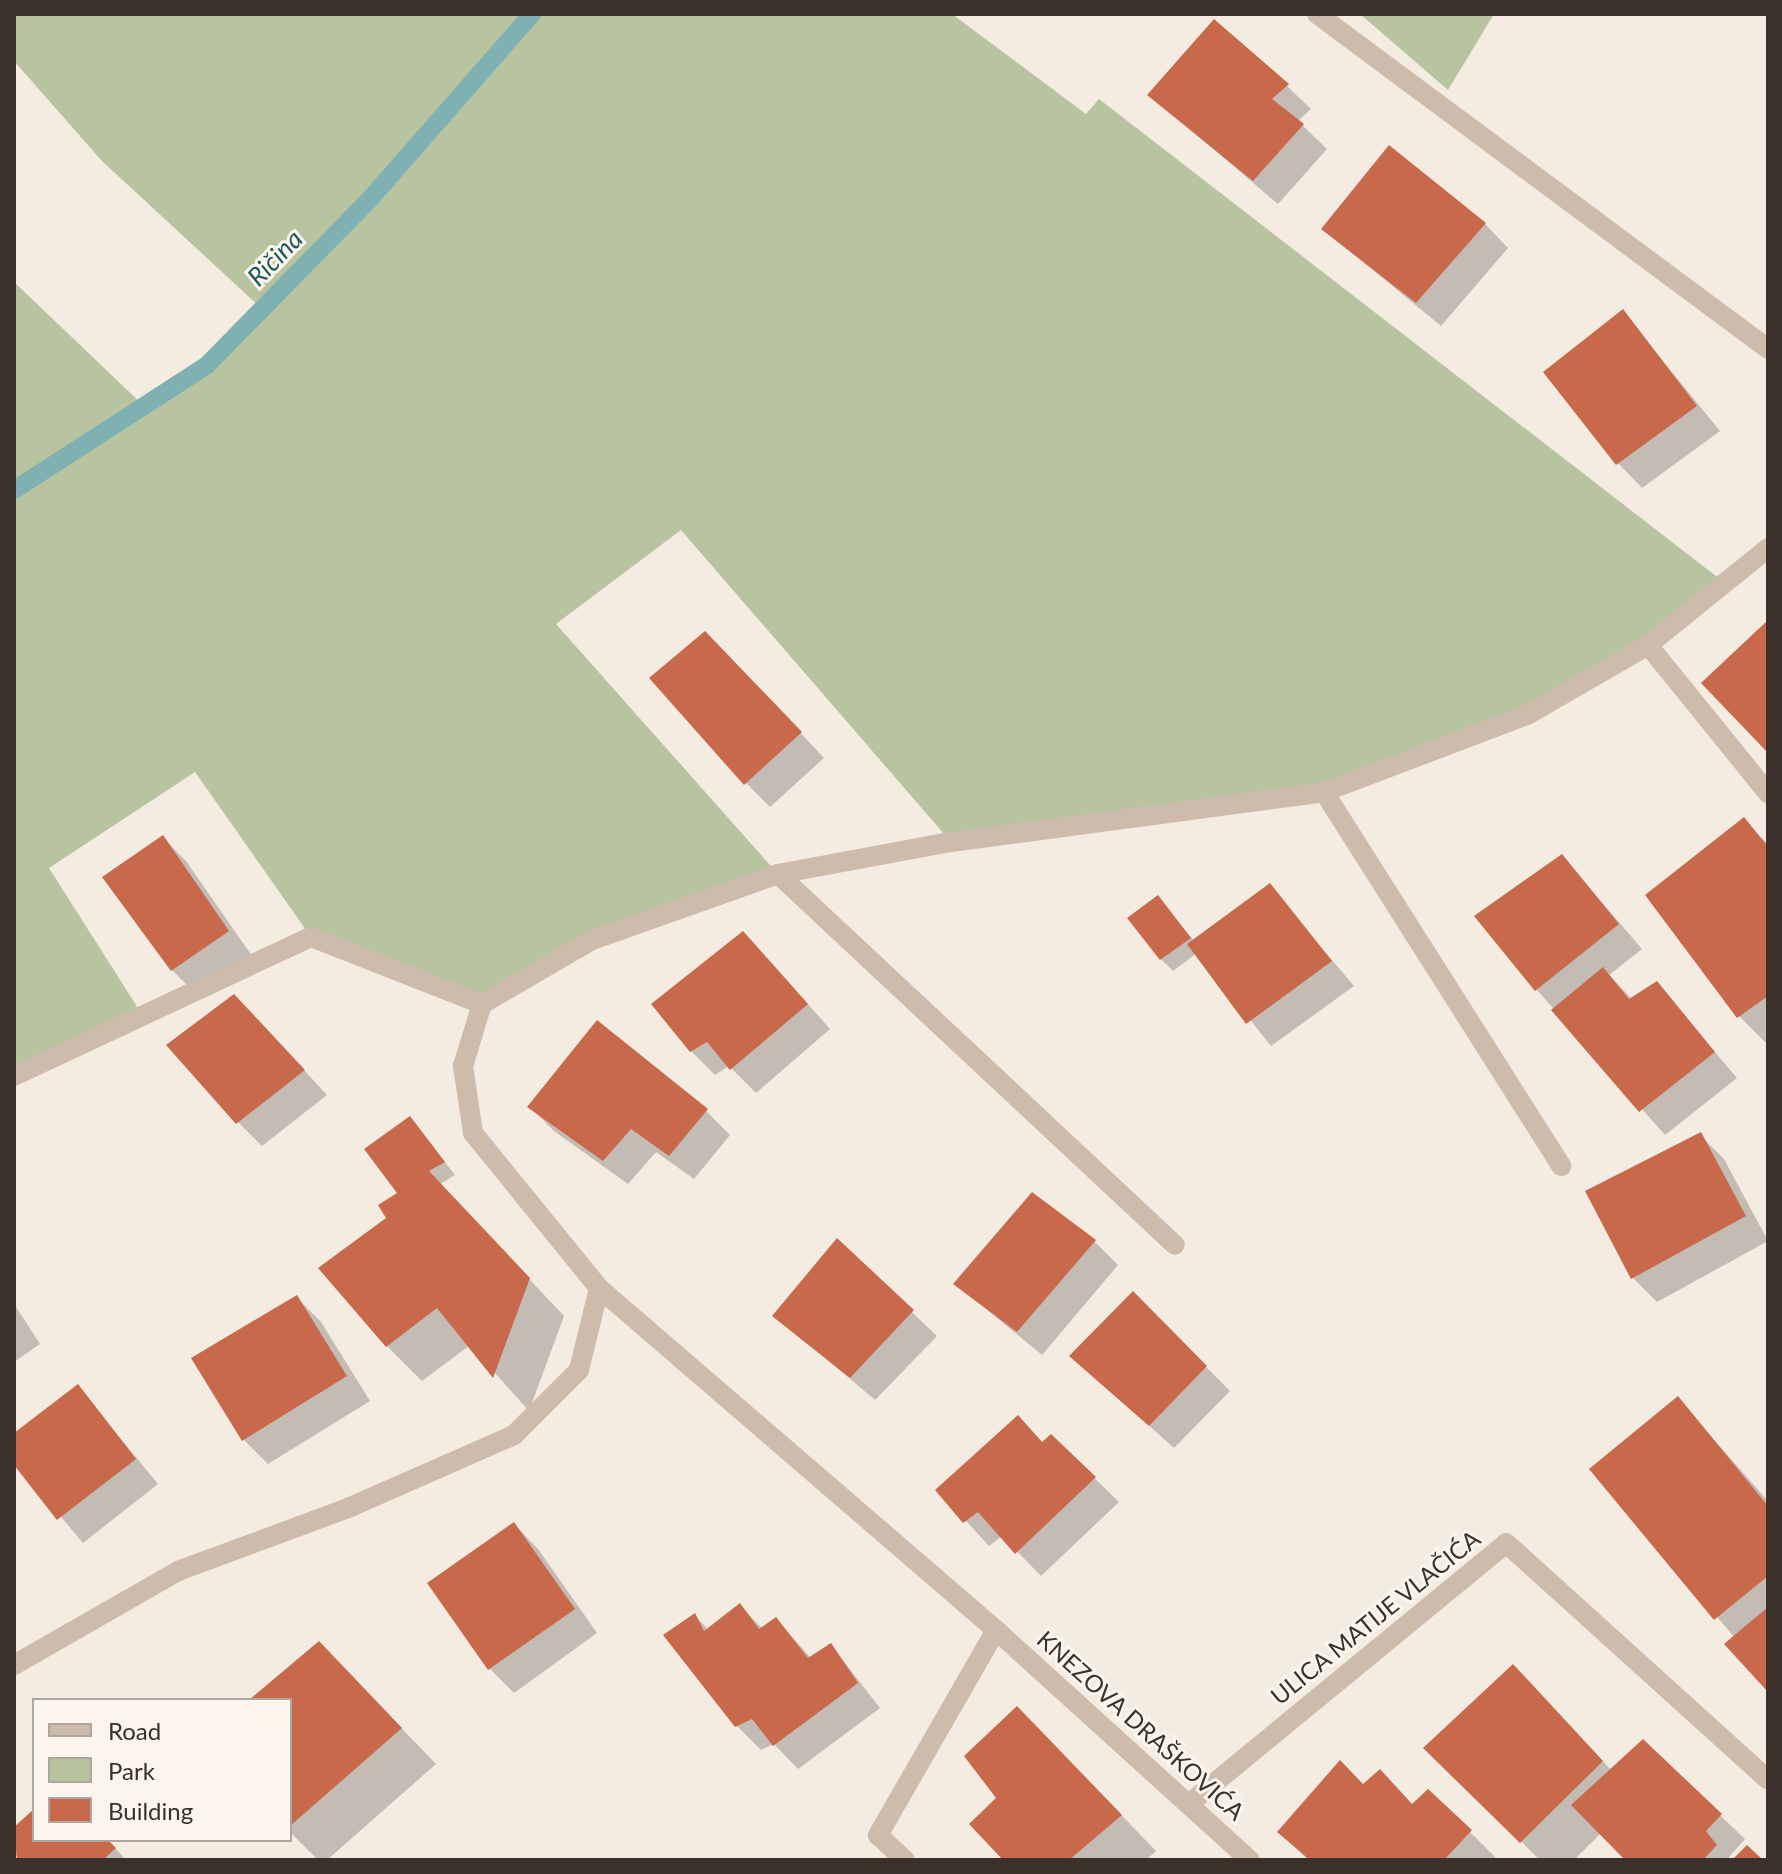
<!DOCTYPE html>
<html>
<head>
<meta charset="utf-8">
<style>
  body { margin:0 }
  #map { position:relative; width:1782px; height:1874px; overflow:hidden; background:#f4ebe1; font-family:Lato,sans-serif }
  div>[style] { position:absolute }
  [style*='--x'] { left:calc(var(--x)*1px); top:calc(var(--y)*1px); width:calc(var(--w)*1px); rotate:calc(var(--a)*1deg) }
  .green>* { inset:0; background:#b8c4a0 }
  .shadow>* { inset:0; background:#0003 }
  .stream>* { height:18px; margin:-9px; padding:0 9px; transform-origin:9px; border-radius:9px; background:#7fb0b2 }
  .building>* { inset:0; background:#c8694b }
  .minor>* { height:20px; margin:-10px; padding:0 10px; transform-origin:10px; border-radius:10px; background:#cdbbac }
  span { translate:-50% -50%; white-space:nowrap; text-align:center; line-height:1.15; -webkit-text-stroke:6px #fbf5ee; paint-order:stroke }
  .street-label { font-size:24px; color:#3b302b }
  .water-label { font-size:26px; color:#1f5a5e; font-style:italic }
  .frame { position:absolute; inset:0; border:16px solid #3b302b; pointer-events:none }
  .legend { position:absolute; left:32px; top:1698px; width:260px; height:144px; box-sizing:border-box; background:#fbf5ee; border:2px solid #aea6a0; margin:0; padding:10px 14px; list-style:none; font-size:24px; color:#3b302b }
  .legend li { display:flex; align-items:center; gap:16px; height:40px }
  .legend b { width:40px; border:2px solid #aea6a0 }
</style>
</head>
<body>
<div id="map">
  <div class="green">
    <i style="clip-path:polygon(14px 14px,952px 14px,1086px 114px,1099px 99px,1725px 583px,1527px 715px,1324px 792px,951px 842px,681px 530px,556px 624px,778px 874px,592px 940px,482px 1004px,311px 937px,195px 772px,49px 868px,143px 1016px,14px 1076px,14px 282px,144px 406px,207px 365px,261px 308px,102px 161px,14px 61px)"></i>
    <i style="clip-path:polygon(1360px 14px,1494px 14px,1448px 90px)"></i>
  </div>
  <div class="shadow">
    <i style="clip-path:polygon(1287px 86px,1311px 109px,1298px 121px,1327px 149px,1278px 204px,1150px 95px)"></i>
    <i style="clip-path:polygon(1485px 224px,1508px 248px,1441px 326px,1323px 229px)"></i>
    <i style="clip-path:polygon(1623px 312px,1720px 431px,1642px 488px,1618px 463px)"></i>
    <i style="clip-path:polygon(729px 657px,824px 758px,770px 807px,746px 783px)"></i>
    <i style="clip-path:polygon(1744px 820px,1768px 844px,1768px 1045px,1739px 1016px)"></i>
    <i style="clip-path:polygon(162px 837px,186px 861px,252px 956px,196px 994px,172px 970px)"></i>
    <i style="clip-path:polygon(1562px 856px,1642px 949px,1609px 975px,1632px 999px,1657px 984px,1737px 1078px,1665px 1135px,1537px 990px)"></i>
    <i style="clip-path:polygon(1269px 886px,1354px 986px,1271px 1046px,1197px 953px,1173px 971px,1161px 959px,1158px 898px,1194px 941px)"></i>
    <i style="clip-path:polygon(767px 958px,830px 1029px,756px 1093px,729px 1066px,715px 1075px,691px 1051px)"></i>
    <i style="clip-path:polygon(258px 1020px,327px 1095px,262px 1146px,238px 1122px)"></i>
    <i style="clip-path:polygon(530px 1107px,706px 1111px,730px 1135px,694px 1179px,656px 1152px,628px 1184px,554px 1131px)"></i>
    <i style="clip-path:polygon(410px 1118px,455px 1175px,440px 1184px,564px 1316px,529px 1411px,470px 1345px,422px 1381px,387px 1346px,388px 1219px,400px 1193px)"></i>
    <i style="clip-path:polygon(1700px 1135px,1724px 1159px,1768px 1241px,1657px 1302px,1633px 1278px,1587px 1192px)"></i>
    <i style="clip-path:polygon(837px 1241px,937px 1336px,875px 1400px,775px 1315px)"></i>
    <i style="clip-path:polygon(1094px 1241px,1118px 1265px,1042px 1355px,956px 1284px)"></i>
    <i style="clip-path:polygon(1133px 1294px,1230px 1391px,1174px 1448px,1072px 1356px)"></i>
    <i style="clip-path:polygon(297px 1298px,321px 1322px,370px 1401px,268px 1464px,244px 1440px)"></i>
    <i style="clip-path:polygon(14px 1304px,40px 1344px,14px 1362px)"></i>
    <i style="clip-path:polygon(78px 1387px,158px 1484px,83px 1543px,14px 1461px,14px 1436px)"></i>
    <i style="clip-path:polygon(1678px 1399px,1768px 1501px,1768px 1689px,1735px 1638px,1592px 1469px)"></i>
    <i style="clip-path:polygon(1018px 1418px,1043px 1443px,1051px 1436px,1119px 1502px,1041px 1576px,1002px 1536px,989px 1546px,938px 1490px)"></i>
    <i style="clip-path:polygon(514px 1524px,538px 1549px,597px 1633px,514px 1693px,490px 1669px)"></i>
    <i style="clip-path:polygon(740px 1606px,763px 1629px,776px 1619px,811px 1658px,831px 1645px,880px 1708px,798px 1769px,774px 1744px,761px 1750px,737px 1726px,695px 1616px,709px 1630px)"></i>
    <i style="clip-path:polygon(354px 1679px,436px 1764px,327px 1860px,318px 1860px,290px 1832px,290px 1700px,252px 1700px)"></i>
    <i style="clip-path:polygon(1548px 1702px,1612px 1771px,1643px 1742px,1745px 1839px,1729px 1857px,1731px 1860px,1628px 1860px,1601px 1833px,1574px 1860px,1540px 1860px,1461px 1783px)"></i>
    <i style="clip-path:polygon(1053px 1744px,1156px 1851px,1146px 1860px,1004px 1860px)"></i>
    <i style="clip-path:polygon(1363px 1786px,1470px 1832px,1498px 1860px,1308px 1860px,1280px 1832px)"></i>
    <i style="clip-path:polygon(34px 1812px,34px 1840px,108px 1840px,126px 1860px,20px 1860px,14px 1853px,14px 1830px)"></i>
  </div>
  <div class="stream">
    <i style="--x:14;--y:490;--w:230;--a:-32.9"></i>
    <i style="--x:207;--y:365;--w:233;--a:-45.5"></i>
    <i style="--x:370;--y:199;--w:246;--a:-48.8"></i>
  </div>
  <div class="building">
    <i style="clip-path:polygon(1214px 19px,1289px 84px,1272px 99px,1304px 124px,1253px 181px,1147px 95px)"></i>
    <i style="clip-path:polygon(1389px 145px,1486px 223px,1416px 303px,1321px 229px)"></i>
    <i style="clip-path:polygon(1623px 309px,1697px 406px,1616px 465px,1543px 372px)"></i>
    <i style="clip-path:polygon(1768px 620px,1768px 753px,1701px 683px)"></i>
    <i style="clip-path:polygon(705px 631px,802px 732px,744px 785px,649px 678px)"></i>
    <i style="clip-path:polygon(1744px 817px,1768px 847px,1768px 996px,1737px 1018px,1645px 895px)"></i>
    <i style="clip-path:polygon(163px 835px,229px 931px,171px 971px,102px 877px)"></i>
    <i style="clip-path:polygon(1562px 854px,1619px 924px,1535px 991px,1474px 916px)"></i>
    <i style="clip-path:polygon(1270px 883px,1332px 961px,1246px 1024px,1187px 944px)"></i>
    <i style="clip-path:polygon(1158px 895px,1191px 938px,1160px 960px,1127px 918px)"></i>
    <i style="clip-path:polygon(743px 931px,808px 1004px,730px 1070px,707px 1042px,690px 1052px,651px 1004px)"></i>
    <i style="clip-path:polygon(1603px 967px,1629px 999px,1657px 981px,1715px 1052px,1639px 1112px,1551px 1010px)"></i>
    <i style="clip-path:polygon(234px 994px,305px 1070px,236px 1124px,166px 1045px)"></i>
    <i style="clip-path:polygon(597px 1020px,708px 1109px,669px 1156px,631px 1129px,603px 1161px,527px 1107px)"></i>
    <i style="clip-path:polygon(410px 1116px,445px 1162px,429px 1171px,530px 1278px,493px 1378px,437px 1308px,386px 1347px,318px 1268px,386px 1218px,378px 1205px,397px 1193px,364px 1149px)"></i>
    <i style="clip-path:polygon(1701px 1132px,1746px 1216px,1631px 1279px,1585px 1191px)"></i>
    <i style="clip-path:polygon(1032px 1192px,1096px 1240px,1017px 1332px,953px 1284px)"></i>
    <i style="clip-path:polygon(837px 1238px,914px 1310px,850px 1378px,772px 1316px)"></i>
    <i style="clip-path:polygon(1133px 1291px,1207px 1366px,1149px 1426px,1069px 1356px)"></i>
    <i style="clip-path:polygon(297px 1295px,347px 1376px,242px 1441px,191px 1358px)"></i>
    <i style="clip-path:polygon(78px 1384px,136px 1459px,57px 1520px,14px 1465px,14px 1433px)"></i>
    <i style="clip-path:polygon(1678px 1396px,1768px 1506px,1768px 1576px,1714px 1620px,1589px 1469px)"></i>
    <i style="clip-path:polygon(1018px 1415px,1042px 1442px,1051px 1434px,1096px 1477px,1015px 1554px,978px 1512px,963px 1523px,935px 1490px)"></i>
    <i style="clip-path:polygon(514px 1522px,575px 1609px,488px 1670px,427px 1583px)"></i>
    <i style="clip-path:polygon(740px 1603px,759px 1629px,776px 1617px,808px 1658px,831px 1643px,858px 1683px,773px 1746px,752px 1719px,735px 1727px,663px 1635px,695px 1613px,704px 1631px)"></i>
    <i style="clip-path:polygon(1768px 1607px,1768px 1692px,1724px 1644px)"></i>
    <i style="clip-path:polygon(319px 1641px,402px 1728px,290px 1826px,290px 1700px,249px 1700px)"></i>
    <i style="clip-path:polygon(1513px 1664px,1603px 1761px,1520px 1843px,1423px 1748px)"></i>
    <i style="clip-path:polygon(1017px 1706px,1122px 1815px,1069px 1860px,1003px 1860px,969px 1824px,996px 1798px,964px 1756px)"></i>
    <i style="clip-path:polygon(1643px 1739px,1722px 1814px,1706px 1831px,1717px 1845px,1703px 1860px,1625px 1860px,1571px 1805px)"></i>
    <i style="clip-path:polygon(1340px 1760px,1363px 1784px,1380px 1769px,1412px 1804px,1428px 1789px,1472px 1830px,1444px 1860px,1310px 1860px,1277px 1832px)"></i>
    <i style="clip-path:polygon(34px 1809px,34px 1840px,108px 1840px,116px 1848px,103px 1860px,17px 1860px,14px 1827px)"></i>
    <i style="clip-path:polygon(1747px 1845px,1763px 1860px,1732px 1860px)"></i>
  </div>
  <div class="minor">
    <i style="--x:1317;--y:14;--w:562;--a:36.6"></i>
    <i style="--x:1648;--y:645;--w:191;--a:51"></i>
    <i style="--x:1324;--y:792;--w:443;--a:57.6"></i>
    <i style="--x:778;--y:874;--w:543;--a:43.06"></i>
    <i style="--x:14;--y:1076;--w:328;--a:-25.1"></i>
    <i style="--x:311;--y:937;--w:184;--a:21.4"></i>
    <i style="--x:599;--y:1288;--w:524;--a:40.74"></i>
    <i style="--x:996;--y:1630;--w:237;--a:119.9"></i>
    <i style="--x:878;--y:1835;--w:37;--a:43"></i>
    <i style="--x:996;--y:1630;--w:343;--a:42.2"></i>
    <i style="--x:14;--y:1665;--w:189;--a:-29.8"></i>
    <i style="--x:178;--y:1571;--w:181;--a:-20.3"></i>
    <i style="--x:348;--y:1508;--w:181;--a:-23.7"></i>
    <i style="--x:514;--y:1435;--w:92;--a:-45"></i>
    <i style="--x:579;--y:1370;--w:84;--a:-76.3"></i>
    <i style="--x:599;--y:1288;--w:200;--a:-129.1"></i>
    <i style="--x:473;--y:1133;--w:68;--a:-98.5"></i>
    <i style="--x:463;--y:1066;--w:65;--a:-73"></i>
    <i style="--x:482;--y:1004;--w:127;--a:-30.2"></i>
    <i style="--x:592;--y:940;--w:197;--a:-19.5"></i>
    <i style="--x:778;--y:874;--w:176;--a:-10.5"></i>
    <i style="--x:951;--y:842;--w:376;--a:-7.6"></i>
    <i style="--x:1324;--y:792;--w:217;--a:-20.8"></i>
    <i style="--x:1527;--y:715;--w:140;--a:-30"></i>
    <i style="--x:1648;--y:645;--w:154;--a:-38.9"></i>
    <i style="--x:1190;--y:1803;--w:409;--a:-39.4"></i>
    <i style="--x:1506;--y:1543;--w:353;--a:42.1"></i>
  </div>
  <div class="street-label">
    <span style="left:1375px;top:1617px;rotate:-39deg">ULICA MATIJE VLAČIĆA</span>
    <span style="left:1141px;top:1725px;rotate:42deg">KNEZOVA DRAŠKOVIĆA</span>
  </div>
  <div class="water-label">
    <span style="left:275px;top:258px;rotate:-46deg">Ričina</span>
  </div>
  <div class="frame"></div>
  <ul class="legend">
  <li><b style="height:10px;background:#cdbbac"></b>Road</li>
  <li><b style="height:22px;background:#b8c4a0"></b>Park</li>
  <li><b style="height:22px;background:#c8694b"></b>Building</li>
  </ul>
</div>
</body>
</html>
